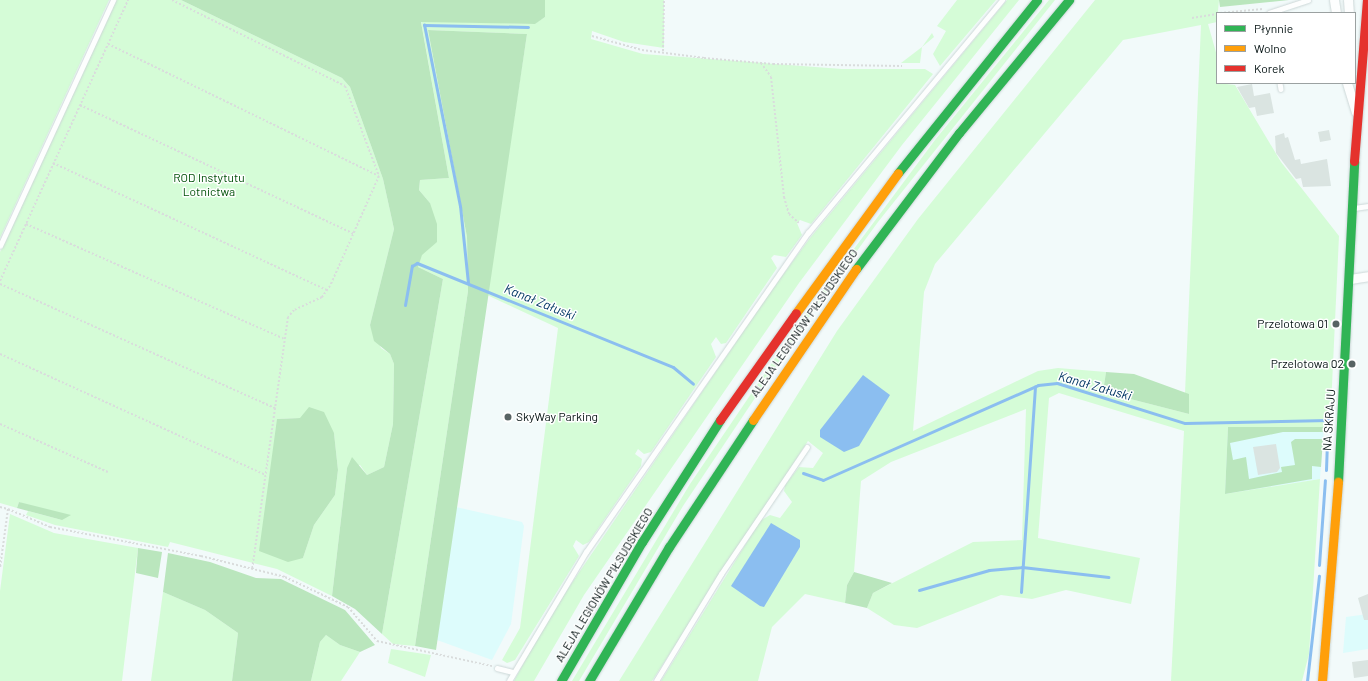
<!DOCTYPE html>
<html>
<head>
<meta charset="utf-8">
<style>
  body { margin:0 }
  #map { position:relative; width:1368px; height:681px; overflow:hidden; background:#f2fafa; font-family:Barlow,sans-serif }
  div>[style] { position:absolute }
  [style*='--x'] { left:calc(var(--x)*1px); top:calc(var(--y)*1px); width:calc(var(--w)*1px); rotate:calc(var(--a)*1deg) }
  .built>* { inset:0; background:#ddfcfc }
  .green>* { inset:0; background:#d5fcd7 }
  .forest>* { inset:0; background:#bae6bd }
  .water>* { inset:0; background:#8bbef0 }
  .stream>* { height:3px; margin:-1.5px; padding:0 1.5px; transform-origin:1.5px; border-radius:1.5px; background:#8bbef0 }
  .building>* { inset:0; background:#dae4e1 }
  .path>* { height:2px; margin-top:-1px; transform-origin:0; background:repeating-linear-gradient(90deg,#d9dcdc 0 2px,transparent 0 4px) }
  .roads { filter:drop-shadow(0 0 1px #ccd7d7) drop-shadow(0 0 1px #ccd7d7) }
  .lane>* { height:4.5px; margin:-2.25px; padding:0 2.25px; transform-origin:2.25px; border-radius:2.25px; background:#fdfefe }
  .street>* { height:9px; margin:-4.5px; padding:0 4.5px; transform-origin:4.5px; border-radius:4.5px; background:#fdfefe }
  .fast>* { height:9px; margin:-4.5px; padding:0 4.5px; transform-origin:4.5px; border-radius:4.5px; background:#30b455 }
  .slow>* { height:9px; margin:-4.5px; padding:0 4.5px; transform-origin:4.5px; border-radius:4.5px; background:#ff9f0a }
  .jam>* { height:9px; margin:-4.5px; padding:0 4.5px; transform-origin:4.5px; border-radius:4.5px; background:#e5322d }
  .dots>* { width:11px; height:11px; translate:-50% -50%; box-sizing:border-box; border:2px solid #fff; border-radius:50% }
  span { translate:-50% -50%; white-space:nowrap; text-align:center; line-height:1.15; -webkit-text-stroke:3px #fff; paint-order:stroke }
  .park-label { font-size:12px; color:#005108 }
  .street-label { font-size:12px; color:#051313 }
  .poi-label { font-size:12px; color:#051313 }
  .right { translate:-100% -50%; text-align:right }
  .left { translate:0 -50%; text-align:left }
  .water-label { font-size:13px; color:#013663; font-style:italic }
  .legend { position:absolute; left:1216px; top:12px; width:140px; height:72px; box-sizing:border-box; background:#fff; border:1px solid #9ba1a1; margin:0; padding:5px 7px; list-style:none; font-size:12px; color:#051313 }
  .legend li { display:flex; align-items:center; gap:8px; height:20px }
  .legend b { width:20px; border:1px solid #9ba1a1 }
</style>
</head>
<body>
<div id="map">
  <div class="built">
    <i style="clip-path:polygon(1228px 427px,1324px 427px,1320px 479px,1225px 494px)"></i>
    <i style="clip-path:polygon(456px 507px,522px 522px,524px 526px,511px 624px,492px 660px,437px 640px)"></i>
    <i style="clip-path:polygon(1368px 614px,1368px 649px,1343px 653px,1346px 617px)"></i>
  </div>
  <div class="green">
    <i style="clip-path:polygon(0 0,109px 0,0 238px)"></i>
    <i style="clip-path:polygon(evenodd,116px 0,181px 0,342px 78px,350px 87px,383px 179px,394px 229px,370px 325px,381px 348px,390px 354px,394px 364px,393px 424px,384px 467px,367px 475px,360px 465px,347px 468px,332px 596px,277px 569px,170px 542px,168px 547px,55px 525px,26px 515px,28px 511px,62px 520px,19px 502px,17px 508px,0 503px,0 252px,116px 0,300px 418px,334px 433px,338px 470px,335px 495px,314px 525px,303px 558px,277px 419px,300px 418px)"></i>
    <i style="clip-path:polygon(545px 0,664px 0,664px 48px,624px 42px,592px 31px,591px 39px,643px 54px,842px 69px,925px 69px,933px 74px,811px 224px,800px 220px,797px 223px,802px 235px,786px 257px,774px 255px,771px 258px,777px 268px,726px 343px,721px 344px,716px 337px,711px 344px,716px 357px,651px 452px,644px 454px,638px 449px,635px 454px,642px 459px,641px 466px,589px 542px,583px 545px,576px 540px,573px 546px,579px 556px,515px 660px,507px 663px,502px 660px,520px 628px,558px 328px,487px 295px,527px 34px,428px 30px,467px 237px,468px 291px,415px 646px,393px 644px,382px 634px,443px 279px,418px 267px,430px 203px,419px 190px,420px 180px,449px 178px,421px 21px,534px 24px,545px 17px)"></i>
    <i style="clip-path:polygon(957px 0,996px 0,940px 66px,933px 54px,946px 31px,937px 26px)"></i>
    <i style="clip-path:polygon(1007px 0,1019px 0,902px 145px,799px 283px,584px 595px,534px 681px,514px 681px,548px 618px,768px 295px,810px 238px)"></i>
    <i style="clip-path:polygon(1049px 0,1055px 0,878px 222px,809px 317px,683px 506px,579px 681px,572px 681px,690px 484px,801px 320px,935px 140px)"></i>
    <i style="clip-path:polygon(evenodd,1095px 0,1219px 0,1217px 22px,1208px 24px,1217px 56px,1217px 83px,1235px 85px,1281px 162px,1339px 236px,1330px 428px,1228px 427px,1225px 494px,1320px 479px,1309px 654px,1302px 681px,1171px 681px,1184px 431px,1059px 393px,1049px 398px,1038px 538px,1140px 558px,1131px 604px,1066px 590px,1032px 599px,1001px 595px,917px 628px,894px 625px,867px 608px,873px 593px,973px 542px,1022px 540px,1026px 409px,891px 462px,861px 481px,854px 572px,847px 585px,845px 603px,805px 594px,772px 627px,758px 681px,661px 681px,760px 521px,770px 515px,780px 518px,792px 502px,784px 491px,785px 485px,799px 467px,813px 468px,823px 453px,808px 441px,652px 681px,619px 681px,837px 331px,918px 219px,1095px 0,1201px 25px,1185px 393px,1189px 395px,1189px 414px,1103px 392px,1106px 372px,1058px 368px,1038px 371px,913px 431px,924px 292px,935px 264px,1123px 40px,1201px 25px)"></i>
    <i style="clip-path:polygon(932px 33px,934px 37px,922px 47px,920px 63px,901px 63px,922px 47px)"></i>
    <i style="clip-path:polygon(10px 514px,54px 533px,138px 548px,122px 681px,0 681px,0 591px)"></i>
    <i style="clip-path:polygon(163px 592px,205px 610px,238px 633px,232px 681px,151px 681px)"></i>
    <i style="clip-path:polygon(326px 635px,340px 645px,360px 652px,341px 681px,311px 681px,320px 642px)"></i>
    <i style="clip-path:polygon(391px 649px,431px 655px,425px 677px,388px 663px)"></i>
  </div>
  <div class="forest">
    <i style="clip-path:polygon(181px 0,545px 0,545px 17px,535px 24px,421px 22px,449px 178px,420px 180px,419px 190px,430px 203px,437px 224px,437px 242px,422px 255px,418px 267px,443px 279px,382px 634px,355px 609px,332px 596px,347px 468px,352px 457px,367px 475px,384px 467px,393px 424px,394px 364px,390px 354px,374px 341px,370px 325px,394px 229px,383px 179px,350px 87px,342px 78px)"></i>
    <i style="clip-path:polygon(1219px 0,1289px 0,1220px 7px)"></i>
    <i style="clip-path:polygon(428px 30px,527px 34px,436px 650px,415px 646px,468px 291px,467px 237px)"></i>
    <i style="clip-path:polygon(1106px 372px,1134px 374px,1189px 394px,1189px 414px,1103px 392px)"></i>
    <i style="clip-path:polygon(309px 407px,324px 412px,334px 433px,338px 470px,335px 495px,314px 525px,303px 558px,288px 562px,259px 551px,277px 419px,300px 418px)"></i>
    <i style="clip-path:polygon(1228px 427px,1324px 427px,1323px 432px,1283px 432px,1230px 443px,1233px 460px,1246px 457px,1249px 479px,1282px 472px,1281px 467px,1295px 465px,1291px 442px,1295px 439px,1323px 439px,1321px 467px,1312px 466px,1312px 479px,1225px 494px)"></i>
    <i style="clip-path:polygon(19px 502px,71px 515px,62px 520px,17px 508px)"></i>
    <i style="clip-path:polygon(138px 548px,162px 552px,158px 578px,136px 573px)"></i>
    <i style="clip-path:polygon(168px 553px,210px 562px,256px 578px,281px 579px,345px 610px,375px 645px,360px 652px,340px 645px,326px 635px,320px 642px,311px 681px,232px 681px,238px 633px,205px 610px,163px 592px)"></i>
    <i style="clip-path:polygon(854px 572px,892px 583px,873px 593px,867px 608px,845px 603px,847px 585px)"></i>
  </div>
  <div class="water">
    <i style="clip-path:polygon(863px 375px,890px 395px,859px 446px,844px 452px,820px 437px,820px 430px)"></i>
    <i style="clip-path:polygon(771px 523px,800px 540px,800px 547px,764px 607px,760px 606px,731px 586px)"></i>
  </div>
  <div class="stream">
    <i style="--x:468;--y:283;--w:77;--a:-95.9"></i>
    <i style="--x:460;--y:206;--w:185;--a:-101.2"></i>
    <i style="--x:424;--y:25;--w:104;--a:1.1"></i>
    <i style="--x:405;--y:305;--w:40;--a:-80"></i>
    <i style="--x:412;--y:266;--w:6;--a:-31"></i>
    <i style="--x:417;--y:263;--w:276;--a:22.1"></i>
    <i style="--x:673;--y:367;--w:26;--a:40"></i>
    <i style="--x:1326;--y:470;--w:27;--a:-88"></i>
    <i style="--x:803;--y:473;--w:21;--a:19"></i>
    <i style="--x:823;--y:480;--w:235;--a:-23.8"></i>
    <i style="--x:1038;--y:385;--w:19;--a:-6"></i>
    <i style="--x:1057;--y:383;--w:134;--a:17.4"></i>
    <i style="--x:1185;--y:423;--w:143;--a:-1.2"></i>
    <i style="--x:1328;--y:420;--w:6;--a:90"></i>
    <i style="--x:1319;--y:565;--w:85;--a:-86"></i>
    <i style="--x:919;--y:590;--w:73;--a:-15.9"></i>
    <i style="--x:989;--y:570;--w:33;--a:-5"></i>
    <i style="--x:1022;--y:567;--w:87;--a:6.6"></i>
    <i style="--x:1021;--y:592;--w:206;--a:-86.1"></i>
    <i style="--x:1307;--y:681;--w:106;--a:-83.5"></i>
  </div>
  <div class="building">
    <i style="clip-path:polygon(1252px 84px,1254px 96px,1270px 93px,1274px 113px,1257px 116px,1255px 107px,1249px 108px,1237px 87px)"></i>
    <i style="clip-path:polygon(1329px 130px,1331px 140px,1320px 142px,1318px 132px)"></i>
    <i style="clip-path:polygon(1284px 133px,1285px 138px,1288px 137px,1295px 160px,1300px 159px,1301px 164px,1327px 159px,1331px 186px,1303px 187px,1301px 178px,1296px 179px,1276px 153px,1275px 136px)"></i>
    <i style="clip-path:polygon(1276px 444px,1280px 468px,1277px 472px,1258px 475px,1253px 447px)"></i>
    <i style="clip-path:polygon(1368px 594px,1368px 620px,1364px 620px,1358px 598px)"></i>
    <i style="clip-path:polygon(1368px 660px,1368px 676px,1354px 678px,1352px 662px)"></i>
  </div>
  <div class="path">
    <i style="--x:172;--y:0;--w:193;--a:26.4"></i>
    <i style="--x:345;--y:86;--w:96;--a:69.3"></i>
    <i style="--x:379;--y:176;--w:120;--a:114"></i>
    <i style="--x:330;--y:286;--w:14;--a:126"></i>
    <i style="--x:322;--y:297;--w:31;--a:155"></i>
    <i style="--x:294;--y:310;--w:9;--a:131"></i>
    <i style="--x:288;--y:317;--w:255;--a:98.1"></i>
    <i style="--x:1220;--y:13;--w:43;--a:-5.3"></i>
    <i style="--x:1192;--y:18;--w:25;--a:-9"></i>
    <i style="--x:592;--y:36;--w:52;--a:15.6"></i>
    <i style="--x:642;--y:50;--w:63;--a:7.4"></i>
    <i style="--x:704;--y:58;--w:69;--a:5"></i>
    <i style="--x:773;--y:64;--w:129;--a:0.9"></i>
    <i style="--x:108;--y:44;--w:301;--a:26"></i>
    <i style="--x:663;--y:51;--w:51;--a:-88.9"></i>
    <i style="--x:761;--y:63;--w:17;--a:54"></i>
    <i style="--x:771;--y:77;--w:121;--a:83.8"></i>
    <i style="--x:784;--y:197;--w:18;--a:74"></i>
    <i style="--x:789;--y:214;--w:13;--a:42"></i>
    <i style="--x:80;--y:105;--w:303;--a:25.2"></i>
    <i style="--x:53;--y:163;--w:302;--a:24.9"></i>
    <i style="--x:26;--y:224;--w:282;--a:24"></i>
    <i style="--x:0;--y:281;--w:309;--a:-65.5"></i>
    <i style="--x:0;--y:284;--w:302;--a:24.3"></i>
    <i style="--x:0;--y:354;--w:291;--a:24.5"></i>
    <i style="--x:0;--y:424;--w:118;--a:24"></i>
    <i style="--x:0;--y:507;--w:8;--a:14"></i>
    <i style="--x:8;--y:509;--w:60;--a:97.7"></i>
    <i style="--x:8;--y:509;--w:46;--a:23.2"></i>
    <i style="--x:50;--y:527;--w:154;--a:10.9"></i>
    <i style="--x:201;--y:556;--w:87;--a:14"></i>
    <i style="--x:285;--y:577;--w:70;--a:25.5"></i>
    <i style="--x:348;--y:607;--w:45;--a:49.5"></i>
    <i style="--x:377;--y:641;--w:118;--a:12.3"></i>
  </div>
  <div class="roads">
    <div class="lane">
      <i style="--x:1269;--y:13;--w:41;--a:-18.4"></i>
      <i style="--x:1280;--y:83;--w:6;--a:81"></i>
      <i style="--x:1354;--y:208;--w:14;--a:-8"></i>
      <i style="--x:0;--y:246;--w:271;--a:-65.3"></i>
      <i style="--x:497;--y:668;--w:16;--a:14"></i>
      <i style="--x:509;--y:681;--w:150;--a:-59.2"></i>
      <i style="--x:586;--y:552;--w:389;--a:-55.2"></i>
      <i style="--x:808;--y:233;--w:303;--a:-50.2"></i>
      <i style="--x:656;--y:681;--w:125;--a:-58.7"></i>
      <i style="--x:721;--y:574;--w:153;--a:-55.9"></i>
    </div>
    <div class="street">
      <i style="--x:1334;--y:0;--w:13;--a:81"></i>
      <i style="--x:1348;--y:0;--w:13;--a:86"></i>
      <i style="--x:1347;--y:83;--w:30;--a:73"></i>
      <i style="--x:1350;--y:279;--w:18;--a:-9"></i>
    </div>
    <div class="fast">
      <i style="--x:898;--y:173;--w:222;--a:-51.2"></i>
      <i style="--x:856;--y:269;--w:171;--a:-52.9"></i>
      <i style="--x:959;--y:133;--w:173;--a:-50.4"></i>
      <i style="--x:1338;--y:482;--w:321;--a:-87.1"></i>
      <i style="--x:561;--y:681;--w:161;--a:-59.8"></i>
      <i style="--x:642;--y:542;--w:145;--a:-57.4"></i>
      <i style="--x:589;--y:681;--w:156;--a:-59.2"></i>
      <i style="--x:669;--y:547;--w:152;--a:-56.5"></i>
    </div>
    <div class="slow">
      <i style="--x:796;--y:313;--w:173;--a:-53.9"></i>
      <i style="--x:753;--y:420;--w:183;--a:-55.7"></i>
      <i style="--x:1322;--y:681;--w:200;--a:-85.4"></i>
    </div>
    <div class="jam">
      <i style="--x:1354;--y:161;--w:162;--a:-85.4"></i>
      <i style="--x:720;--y:420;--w:131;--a:-54.6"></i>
    </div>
  </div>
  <div class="dots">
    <i style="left:1336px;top:324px;background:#586464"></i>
    <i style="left:1352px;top:364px;background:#586464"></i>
    <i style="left:508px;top:417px;background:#586464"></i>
  </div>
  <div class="park-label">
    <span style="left:209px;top:185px">ROD Instytutu<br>Lotnictwa</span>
  </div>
  <div class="street-label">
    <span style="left:804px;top:323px;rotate:-55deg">ALEJA LEGIONÓW PIŁSUDSKIEGO</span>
    <span style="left:1329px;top:420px;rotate:-86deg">NA SKRAJU</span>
    <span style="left:604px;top:585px;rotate:-59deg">ALEJA LEGIONÓW PIŁSUDSKIEGO</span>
  </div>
  <div class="poi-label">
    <span class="right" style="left:1328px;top:324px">Przelotowa 01</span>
    <span class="right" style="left:1344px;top:364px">Przelotowa 02</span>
    <span class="left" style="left:516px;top:417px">SkyWay Parking</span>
  </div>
  <div class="water-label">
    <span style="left:540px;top:302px;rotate:22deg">Kanał Załuski</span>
    <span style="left:1095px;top:386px;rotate:16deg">Kanał Załuski</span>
  </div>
  <ul class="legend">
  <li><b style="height:5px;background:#30b455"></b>Płynnie</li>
  <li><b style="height:5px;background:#ff9f0a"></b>Wolno</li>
  <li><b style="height:5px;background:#e5322d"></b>Korek</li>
  </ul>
</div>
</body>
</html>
